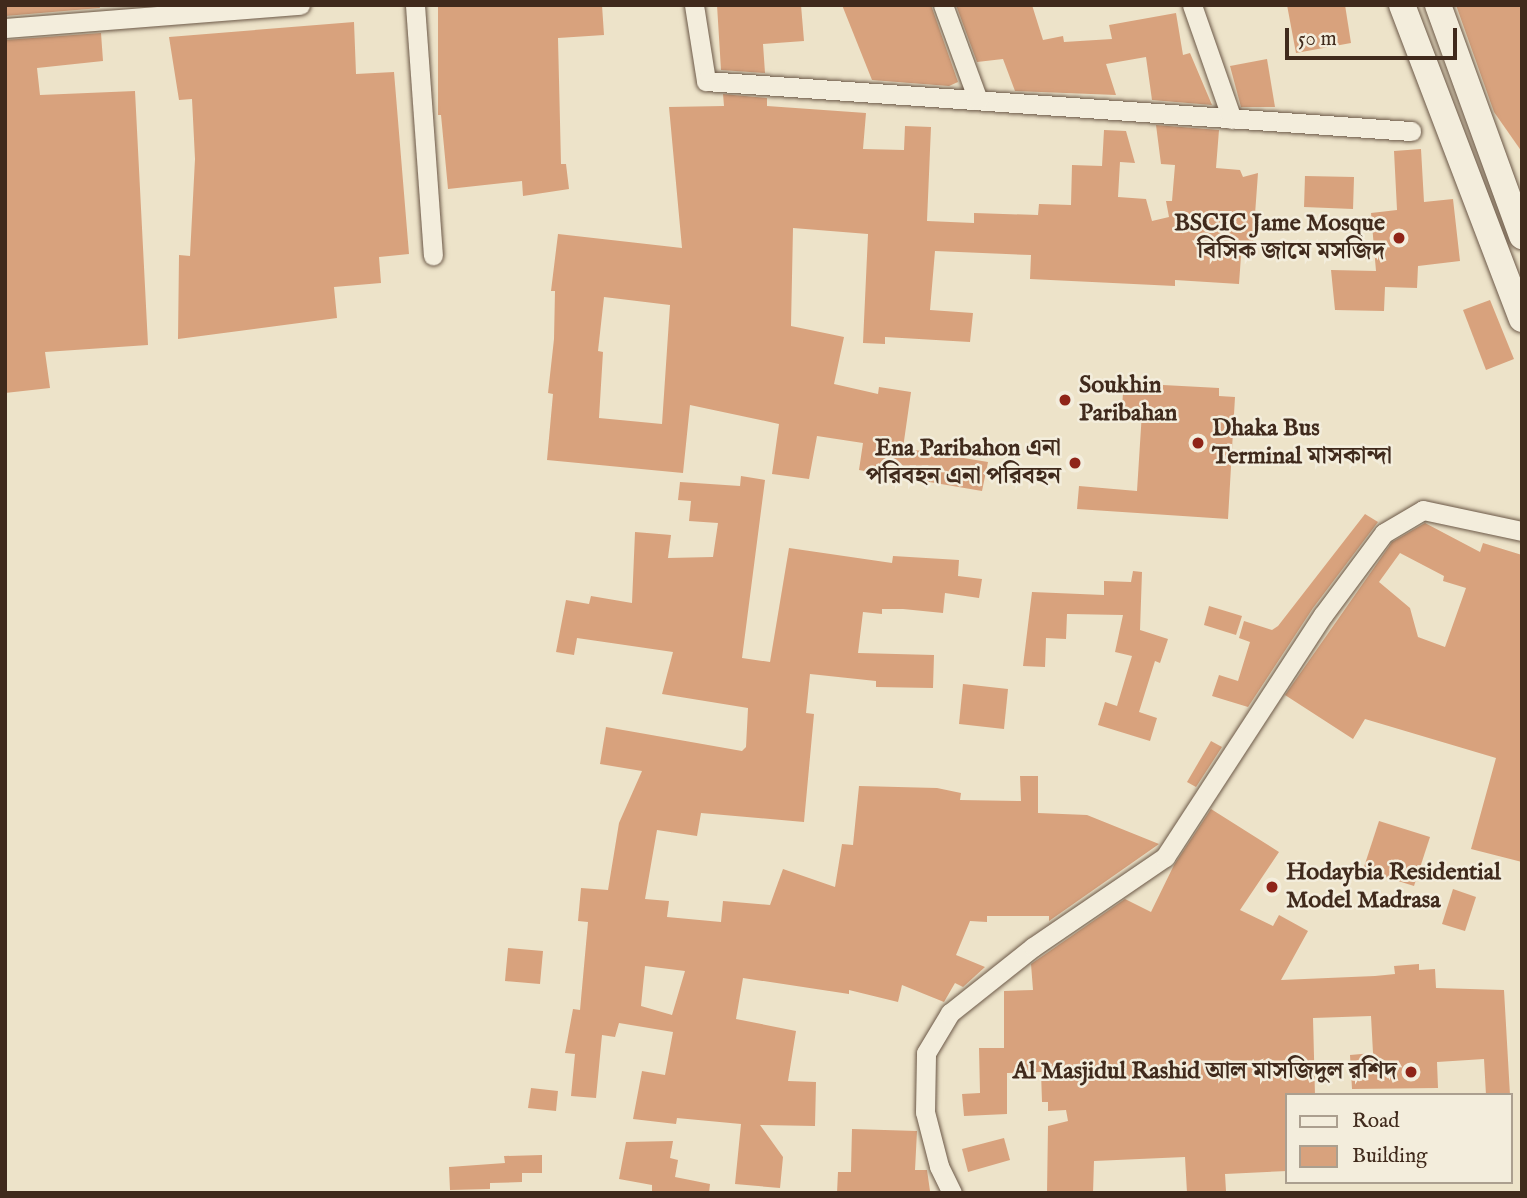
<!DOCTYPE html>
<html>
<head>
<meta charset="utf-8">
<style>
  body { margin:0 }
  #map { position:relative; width:1527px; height:1198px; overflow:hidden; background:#ede3c9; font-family:"IM FELL English","Noto Serif Bengali",serif }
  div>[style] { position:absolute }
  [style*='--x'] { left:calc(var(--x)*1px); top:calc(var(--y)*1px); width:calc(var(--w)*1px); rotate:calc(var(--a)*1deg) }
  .building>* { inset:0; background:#d8a27d }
  .roads { filter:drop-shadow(0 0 2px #6b5847) drop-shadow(0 0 2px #6b5847) }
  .minor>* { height:19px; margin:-9.5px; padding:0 9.5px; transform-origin:9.5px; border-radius:9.5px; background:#f3eddc }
  .secondary>* { height:26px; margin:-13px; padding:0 13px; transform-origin:13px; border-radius:13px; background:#f3eddc }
  .dots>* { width:19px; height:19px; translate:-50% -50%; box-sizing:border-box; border:4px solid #f3eddc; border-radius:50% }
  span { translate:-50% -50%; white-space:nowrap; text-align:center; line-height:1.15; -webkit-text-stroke:5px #f3eddc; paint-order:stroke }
  .poi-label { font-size:24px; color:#402a1c; font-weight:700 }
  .right { translate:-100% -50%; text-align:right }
  .left { translate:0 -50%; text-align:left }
  .frame { position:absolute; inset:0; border:7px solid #402a1c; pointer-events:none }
  .legend { position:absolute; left:1285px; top:1093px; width:228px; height:91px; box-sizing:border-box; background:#f3eddc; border:2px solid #ab9f8f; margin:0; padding:9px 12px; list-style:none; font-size:21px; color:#402a1c }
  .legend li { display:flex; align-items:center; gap:14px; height:35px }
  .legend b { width:35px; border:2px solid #ab9f8f }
  .scale { position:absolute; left:1285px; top:28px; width:172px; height:32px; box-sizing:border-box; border:4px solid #402a1c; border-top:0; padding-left:9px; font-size:21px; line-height:24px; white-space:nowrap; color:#402a1c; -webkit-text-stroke:5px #f3eddc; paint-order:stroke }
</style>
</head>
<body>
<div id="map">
  <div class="building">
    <i style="clip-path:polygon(5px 5px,99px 5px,100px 8px,5px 16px)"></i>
    <i style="clip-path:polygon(438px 5px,602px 5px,604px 35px,558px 38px,561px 164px,566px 164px,569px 189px,523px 196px,522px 181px,448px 189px,441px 115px,438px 115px)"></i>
    <i style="clip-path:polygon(717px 5px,801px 5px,804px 41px,763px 44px,765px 73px,721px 70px)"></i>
    <i style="clip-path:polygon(842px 5px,931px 5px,958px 82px,949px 86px,872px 80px)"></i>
    <i style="clip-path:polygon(956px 5px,1032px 5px,1043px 40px,1063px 36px,1064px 42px,1112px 39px,1109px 25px,1176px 13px,1183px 55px,1190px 53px,1212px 105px,1152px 100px,1146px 57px,1106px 64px,1116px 95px,1015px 91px,1003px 59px,977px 62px)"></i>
    <i style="clip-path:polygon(1287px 5px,1345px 5px,1351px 43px,1296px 53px)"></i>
    <i style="clip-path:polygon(1456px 5px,1522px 5px,1522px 152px,1494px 112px)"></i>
    <i style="clip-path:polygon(354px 22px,356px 74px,394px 72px,409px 254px,379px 257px,381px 283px,334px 287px,337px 318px,178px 339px,179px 255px,190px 256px,195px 159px,192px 99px,179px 100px,169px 37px)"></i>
    <i style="clip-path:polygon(101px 33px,103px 61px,37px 68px,40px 95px,135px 91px,148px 345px,45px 352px,50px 388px,5px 393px,5px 40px)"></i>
    <i style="clip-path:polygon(1267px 59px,1275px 107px,1241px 107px,1230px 66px)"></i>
    <i style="clip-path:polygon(evenodd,723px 94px,767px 98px,767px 106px,866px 113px,863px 149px,904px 150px,905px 126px,931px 127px,927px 221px,974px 223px,974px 213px,1038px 215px,1039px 204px,1071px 205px,1072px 165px,1102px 166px,1104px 130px,1126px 131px,1135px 163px,1120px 162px,1118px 197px,1146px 199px,1152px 221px,1169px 217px,1166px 201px,1172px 201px,1175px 165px,1161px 164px,1156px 125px,1219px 130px,1216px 168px,1240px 170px,1243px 177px,1258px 173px,1252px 256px,1241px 256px,1239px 284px,1175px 280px,1175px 286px,1030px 279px,1031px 255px,935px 251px,930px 310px,973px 313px,970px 342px,885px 337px,885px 344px,863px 343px,868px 234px,793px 228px,791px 326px,844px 337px,834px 384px,878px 394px,879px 387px,911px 392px,903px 448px,988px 462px,982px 491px,859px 470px,863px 443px,817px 436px,809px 479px,772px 474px,779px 424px,690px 405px,683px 473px,547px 460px,553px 394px,548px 393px,554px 339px,555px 291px,551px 291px,558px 234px,682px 248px,669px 107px,724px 106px,723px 94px,604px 297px,670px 305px,662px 424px,599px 418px,603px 352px,598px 351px,604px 297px)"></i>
    <i style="clip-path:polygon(1421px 149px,1424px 202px,1453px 199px,1460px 261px,1418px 266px,1417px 288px,1385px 287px,1384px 311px,1335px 310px,1331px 270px,1376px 271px,1371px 213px,1397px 210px,1394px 151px)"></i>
    <i style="clip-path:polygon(1305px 176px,1354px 177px,1353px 209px,1304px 207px)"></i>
    <i style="clip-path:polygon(1490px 300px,1514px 359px,1486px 370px,1463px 310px)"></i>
    <i style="clip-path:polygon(1163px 385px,1219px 388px,1219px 396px,1235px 397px,1228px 519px,1077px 509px,1079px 486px,1137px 491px,1142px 412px,1122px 411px,1123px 391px,1163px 393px)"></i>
    <i style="clip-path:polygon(evenodd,741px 476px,765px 480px,742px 658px,770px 662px,789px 548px,892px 563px,893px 556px,959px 560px,958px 576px,982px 579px,979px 598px,945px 593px,943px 613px,903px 609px,882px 609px,882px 614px,863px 612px,858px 653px,934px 655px,933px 688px,876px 687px,876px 681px,810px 674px,806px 713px,814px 714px,804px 822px,701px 813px,697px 836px,657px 830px,645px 899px,669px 901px,667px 917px,721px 922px,723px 901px,770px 905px,783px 869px,835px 887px,842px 844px,853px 845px,859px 786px,937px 788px,961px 793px,960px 800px,1021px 801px,1020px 776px,1038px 776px,1038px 813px,1087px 815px,1159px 844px,1049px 921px,1049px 916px,987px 916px,987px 922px,970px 921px,956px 955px,985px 967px,963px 987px,955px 983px,944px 1002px,902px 985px,898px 1002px,849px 990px,849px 994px,743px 978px,736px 1019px,796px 1031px,788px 1081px,816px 1082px,815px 1126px,760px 1125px,783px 1157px,780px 1188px,735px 1184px,741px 1124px,677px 1118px,676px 1124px,633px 1119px,642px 1071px,665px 1075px,673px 1032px,619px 1023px,615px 1037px,602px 1035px,596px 1098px,571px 1096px,575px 1054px,565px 1053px,573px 1009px,580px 1010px,588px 922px,578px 921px,581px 888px,608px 890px,619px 823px,642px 771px,600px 764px,606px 727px,742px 751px,746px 747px,748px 708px,662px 694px,673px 652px,577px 638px,574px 655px,556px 652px,566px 600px,589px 604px,591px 596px,632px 603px,635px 532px,671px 535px,668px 558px,713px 557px,718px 523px,689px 521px,691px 501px,678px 500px,680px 482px,740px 486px,741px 476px,645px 966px,685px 971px,672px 1015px,641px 1006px,645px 966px)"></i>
    <i style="clip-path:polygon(1365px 514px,1378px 522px,1313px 608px,1248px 707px,1212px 696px,1219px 675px,1238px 681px,1250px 642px,1239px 638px,1244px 621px,1272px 630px,1278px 626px)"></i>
    <i style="clip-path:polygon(evenodd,1425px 523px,1480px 552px,1483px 543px,1522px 555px,1522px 862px,1471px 849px,1496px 758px,1365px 719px,1353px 739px,1285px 695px,1392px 542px,1425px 523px,1400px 553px,1444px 576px,1443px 581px,1466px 588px,1445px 647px,1418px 637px,1410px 608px,1379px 582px,1400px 553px)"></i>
    <i style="clip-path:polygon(1133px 571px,1142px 572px,1140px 630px,1168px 639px,1160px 663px,1155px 661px,1139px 712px,1157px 718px,1150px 741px,1098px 725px,1105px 702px,1117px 706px,1132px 656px,1115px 652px,1123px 615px,1067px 614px,1066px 639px,1046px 638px,1045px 667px,1023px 666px,1032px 592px,1104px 595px,1104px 581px,1131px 582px)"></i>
    <i style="clip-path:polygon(1209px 606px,1242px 616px,1236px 635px,1204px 625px)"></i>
    <i style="clip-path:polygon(963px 684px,1008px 689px,1004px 729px,959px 724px)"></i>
    <i style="clip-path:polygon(1211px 741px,1222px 747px,1196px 787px,1187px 782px)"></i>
    <i style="clip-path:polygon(1211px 809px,1279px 852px,1240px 910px,1273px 926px,1279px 915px,1308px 931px,1281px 980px,1375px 976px,1395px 974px,1394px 966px,1419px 964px,1419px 970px,1435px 969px,1436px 988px,1504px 990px,1510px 1095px,1486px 1095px,1484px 1059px,1437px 1062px,1438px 1088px,1352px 1089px,1350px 1055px,1373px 1053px,1371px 1016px,1313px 1018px,1315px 1095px,1287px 1095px,1287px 1171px,1225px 1174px,1226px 1191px,1187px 1193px,1185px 1157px,1094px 1161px,1093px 1193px,1047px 1193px,1048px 1126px,1068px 1121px,1066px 1110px,1048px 1111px,1048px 1102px,1042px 1102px,1041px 1072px,1007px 1073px,1007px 1114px,964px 1116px,962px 1094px,980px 1093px,979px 1048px,1004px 1048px,1004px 991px,1033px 990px,1031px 964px,1125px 899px,1151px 912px,1174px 865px)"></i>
    <i style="clip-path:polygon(1379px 821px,1430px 837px,1414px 886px,1363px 870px)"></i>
    <i style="clip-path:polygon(1453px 889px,1476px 897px,1465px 931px,1442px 924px)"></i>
    <i style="clip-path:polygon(508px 948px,543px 951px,540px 984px,505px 981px)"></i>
    <i style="clip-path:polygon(531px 1088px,558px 1091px,556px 1111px,528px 1108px)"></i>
    <i style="clip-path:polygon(852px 1129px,917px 1131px,915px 1170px,927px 1170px,930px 1191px,837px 1193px,838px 1172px,851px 1172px)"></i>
    <i style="clip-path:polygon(1004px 1138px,1010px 1160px,968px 1172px,962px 1149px)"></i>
    <i style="clip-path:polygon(673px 1141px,670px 1158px,678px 1160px,675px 1177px,710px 1184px,709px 1193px,652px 1193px,652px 1185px,619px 1179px,626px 1142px)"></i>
    <i style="clip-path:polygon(542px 1155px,542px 1173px,522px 1173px,522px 1182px,490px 1183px,490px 1189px,450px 1190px,449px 1167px,505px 1163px,504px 1156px)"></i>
  </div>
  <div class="roads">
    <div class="minor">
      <i style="--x:415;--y:5;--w:251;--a:85.9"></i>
      <i style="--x:694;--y:5;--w:77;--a:81"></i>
      <i style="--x:706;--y:81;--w:707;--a:4.06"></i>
      <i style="--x:943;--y:5;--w:101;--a:69.8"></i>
      <i style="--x:1192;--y:5;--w:121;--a:70.7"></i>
      <i style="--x:5;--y:28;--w:296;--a:-4.5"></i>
      <i style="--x:952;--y:1193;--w:30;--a:-116"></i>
      <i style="--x:939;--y:1166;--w:56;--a:-104.5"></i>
      <i style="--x:925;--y:1112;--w:59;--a:-89"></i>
      <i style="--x:926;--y:1053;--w:47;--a:-59"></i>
      <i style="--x:950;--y:1013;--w:106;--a:-38.5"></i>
      <i style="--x:1033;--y:947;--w:160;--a:-34.3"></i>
      <i style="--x:1165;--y:857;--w:289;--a:-56.9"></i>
      <i style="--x:1323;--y:615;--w:102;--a:-53.4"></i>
      <i style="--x:1384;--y:533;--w:45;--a:-30.5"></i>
      <i style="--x:1423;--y:510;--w:101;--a:12"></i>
    </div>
    <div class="secondary">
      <i style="--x:1402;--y:5;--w:336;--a:69.1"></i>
      <i style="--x:1438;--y:5;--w:246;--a:70"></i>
    </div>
  </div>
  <div class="dots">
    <i style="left:1399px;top:238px;background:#8f2418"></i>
    <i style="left:1065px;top:400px;background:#8f2418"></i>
    <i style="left:1198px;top:443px;background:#8f2418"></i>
    <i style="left:1075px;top:463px;background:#8f2418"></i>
    <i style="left:1272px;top:887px;background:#8f2418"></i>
    <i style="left:1411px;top:1072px;background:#8f2418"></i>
  </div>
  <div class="poi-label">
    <span class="right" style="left:1385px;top:238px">BSCIC Jame Mosque<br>বিসিক জামে মসজিদ</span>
    <span class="left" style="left:1079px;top:400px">Soukhin<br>Paribahan</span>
    <span class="left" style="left:1212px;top:443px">Dhaka Bus<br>Terminal মাসকান্দা</span>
    <span class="right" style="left:1061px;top:463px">Ena Paribahon এনা<br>পরিবহন এনা পরিবহন</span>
    <span class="left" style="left:1286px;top:887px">Hodaybia Residential<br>Model Madrasa</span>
    <span class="right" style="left:1397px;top:1072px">Al Masjidul Rashid আল মাসজিদুল রশিদ</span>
  </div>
  <div class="frame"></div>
  <ul class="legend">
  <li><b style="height:9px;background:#f3eddc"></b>Road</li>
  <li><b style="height:19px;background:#d8a27d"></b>Building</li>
  </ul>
  <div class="scale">50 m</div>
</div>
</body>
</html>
